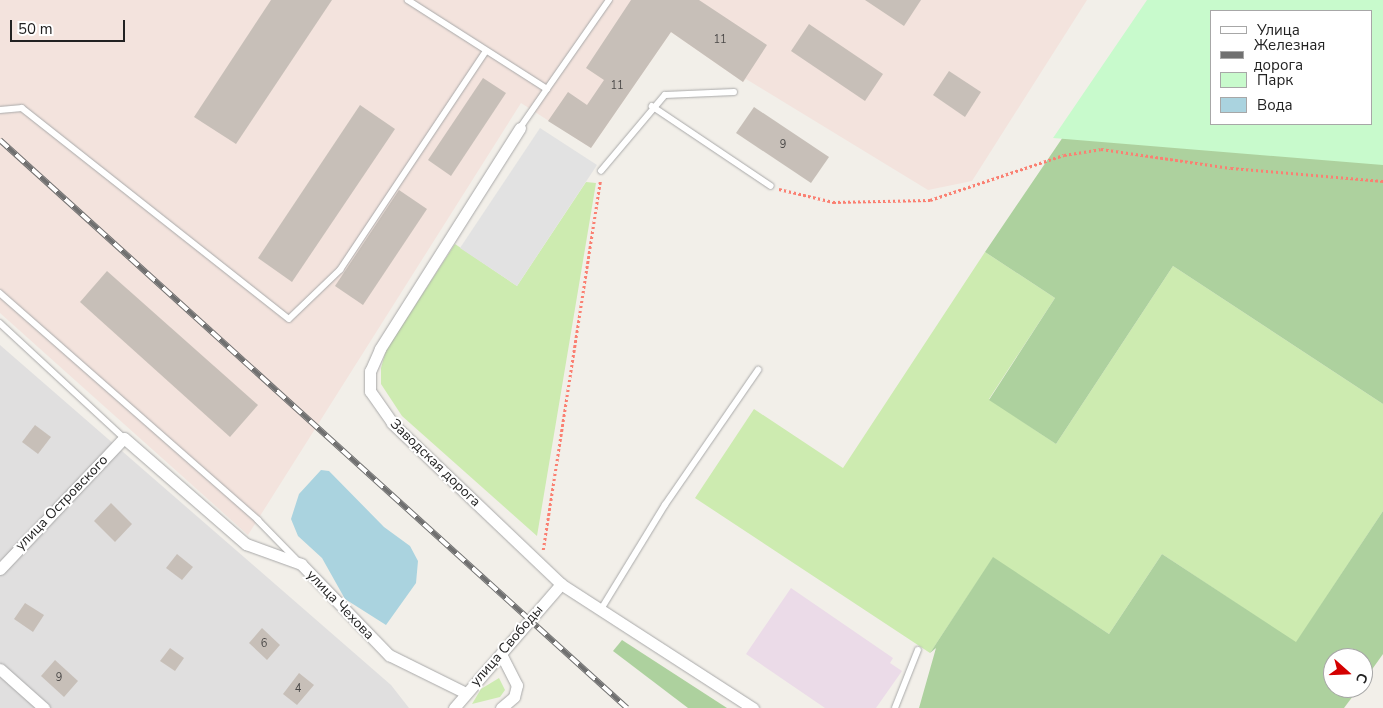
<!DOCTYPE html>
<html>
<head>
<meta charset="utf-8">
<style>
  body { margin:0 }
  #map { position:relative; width:1383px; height:708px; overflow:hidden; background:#f2efe9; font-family:"Nunito Sans",sans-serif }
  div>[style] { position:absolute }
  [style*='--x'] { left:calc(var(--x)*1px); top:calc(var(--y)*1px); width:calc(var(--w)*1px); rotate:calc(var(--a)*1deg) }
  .residential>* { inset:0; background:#e0dfdf }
  .industrial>* { inset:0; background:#ebdbe8 }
  .military>* { inset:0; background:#f3e3dd }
  .grass>* { inset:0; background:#cdebb0 }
  .forest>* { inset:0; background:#add19e }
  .park>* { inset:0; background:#c8facc }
  .parking>* { inset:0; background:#e2e2e2 }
  .water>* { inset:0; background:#aad3df }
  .building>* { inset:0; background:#c7bfb8 }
  .path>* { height:2.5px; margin-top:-1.25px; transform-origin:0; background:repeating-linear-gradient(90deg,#fa8072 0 2.5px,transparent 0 5px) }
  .roads { filter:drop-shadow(0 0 1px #a9a9a9) drop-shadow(0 0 1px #a9a9a9) }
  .service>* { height:5.5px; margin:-2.75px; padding:0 2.75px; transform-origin:2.75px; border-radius:2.75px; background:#fff }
  .minor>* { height:11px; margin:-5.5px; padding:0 5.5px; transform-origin:5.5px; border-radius:5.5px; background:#fff }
  .rail>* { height:5.5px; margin-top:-2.75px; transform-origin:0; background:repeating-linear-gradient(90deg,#fff 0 11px,#707070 0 22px); box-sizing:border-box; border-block:1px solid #707070 }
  span { translate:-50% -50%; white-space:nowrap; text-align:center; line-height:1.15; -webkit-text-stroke:4px #fff; paint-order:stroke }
  .number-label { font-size:11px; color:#4b4948 }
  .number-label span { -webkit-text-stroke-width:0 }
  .street-label { font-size:14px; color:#222 }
  .legend { position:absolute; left:1210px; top:10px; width:162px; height:115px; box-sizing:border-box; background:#fff; border:1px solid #a7a7a7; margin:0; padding:6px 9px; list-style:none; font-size:15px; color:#222 }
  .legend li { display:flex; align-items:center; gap:10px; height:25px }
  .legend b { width:25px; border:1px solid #a7a7a7 }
  .north { position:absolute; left:1323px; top:648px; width:50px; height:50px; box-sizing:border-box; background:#fff; border:1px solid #a7a7a7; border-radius:50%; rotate:110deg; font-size:14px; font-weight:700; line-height:20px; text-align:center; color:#222 }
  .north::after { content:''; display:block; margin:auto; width:18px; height:22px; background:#d40000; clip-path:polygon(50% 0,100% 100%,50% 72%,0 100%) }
  .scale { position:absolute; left:10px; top:20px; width:115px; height:22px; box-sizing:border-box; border:2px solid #222; border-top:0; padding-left:6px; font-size:15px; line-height:18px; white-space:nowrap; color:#222; -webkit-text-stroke:4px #fff; paint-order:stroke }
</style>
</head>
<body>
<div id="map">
  <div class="residential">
    <i style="clip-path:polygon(0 345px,391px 685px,409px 708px,0 708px)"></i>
  </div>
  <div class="industrial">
    <i style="clip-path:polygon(791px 588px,893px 658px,890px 663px,902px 671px,876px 708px,825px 708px,746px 654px)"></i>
  </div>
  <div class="military">
    <i style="clip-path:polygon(0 0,1087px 0,972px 181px,928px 190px,746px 79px,743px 82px,671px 32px,591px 148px,521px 103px,248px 535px,0 313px)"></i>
  </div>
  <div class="grass">
    <i style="clip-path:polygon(586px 182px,596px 183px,537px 536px,402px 416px,381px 384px,381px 368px,386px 350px,455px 244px,517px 286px)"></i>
    <i style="clip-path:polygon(985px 252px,1055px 298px,989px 399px,1056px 444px,1173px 266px,1383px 404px,1383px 511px,1296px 643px,1162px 554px,1109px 634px,993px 558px,930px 653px,695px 498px,754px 409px,843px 468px)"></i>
    <i style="clip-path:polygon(499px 678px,505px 690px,500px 697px,472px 704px,481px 689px)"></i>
  </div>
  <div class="forest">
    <i style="clip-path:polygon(evenodd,1156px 0,1383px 0,1383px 404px,1173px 266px,1056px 444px,989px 400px,1055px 298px,985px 252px,1156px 0,1212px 11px,1372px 11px,1372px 124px,1212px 124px,1212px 11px)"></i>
    <i style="clip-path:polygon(1383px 511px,1383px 654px,1363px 682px,1363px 658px,1333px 658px,1333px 688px,1359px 688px,1344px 708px,919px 708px,936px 648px,930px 653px,993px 557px,1109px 634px,1162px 554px,1296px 642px)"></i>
    <i style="clip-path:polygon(622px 640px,727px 708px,688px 708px,613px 651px)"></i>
  </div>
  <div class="park">
    <i style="clip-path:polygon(evenodd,1147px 0,1383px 0,1383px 165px,1053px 138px,1147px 0,1212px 11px,1372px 11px,1372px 124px,1212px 124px,1212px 11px)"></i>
  </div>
  <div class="parking">
    <i style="clip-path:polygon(540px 128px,597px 165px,517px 286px,460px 248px)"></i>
  </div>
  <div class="water">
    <i style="clip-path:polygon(321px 470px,329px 471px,384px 527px,410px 546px,418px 561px,416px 583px,386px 625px,345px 599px,322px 558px,298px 536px,291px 519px,299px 494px)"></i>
  </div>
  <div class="building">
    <i style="clip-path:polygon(271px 0,332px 0,236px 144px,194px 117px)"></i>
    <i style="clip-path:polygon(631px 0,699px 0,767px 45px,743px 82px,671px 32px,591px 148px,548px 121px,568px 92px,587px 105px,604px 80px,586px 68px)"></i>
    <i style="clip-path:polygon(865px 0,921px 0,904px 26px)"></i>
    <i style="clip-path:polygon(809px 24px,883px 74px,865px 101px,791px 51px)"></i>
    <i style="clip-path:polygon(949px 71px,981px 92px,965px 117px,933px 95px)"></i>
    <i style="clip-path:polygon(483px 78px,506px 93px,451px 176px,428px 160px)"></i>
    <i style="clip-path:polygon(360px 105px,395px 129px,292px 282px,258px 258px)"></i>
    <i style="clip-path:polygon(754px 107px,829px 157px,811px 183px,736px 133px)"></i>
    <i style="clip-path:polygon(399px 190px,427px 209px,363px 305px,335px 286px)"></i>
    <i style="clip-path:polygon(107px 271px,258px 405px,230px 437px,80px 302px)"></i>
    <i style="clip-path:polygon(35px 425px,51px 437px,38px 454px,22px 442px)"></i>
    <i style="clip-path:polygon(111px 503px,132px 524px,115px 542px,94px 521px)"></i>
    <i style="clip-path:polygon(177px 554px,193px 567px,182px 580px,166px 568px)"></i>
    <i style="clip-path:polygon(25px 603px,44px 615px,33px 632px,14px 619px)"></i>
    <i style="clip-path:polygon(262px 628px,280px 645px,267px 660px,249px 643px)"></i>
    <i style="clip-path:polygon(170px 648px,184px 658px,175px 671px,160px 661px)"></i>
    <i style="clip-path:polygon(55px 660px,78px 681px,64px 697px,41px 676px)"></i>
    <i style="clip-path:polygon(299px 673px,314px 685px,297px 705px,283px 694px)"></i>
  </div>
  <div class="path">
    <i style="--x:779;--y:189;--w:56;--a:13.5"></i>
    <i style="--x:833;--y:202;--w:97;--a:-1.2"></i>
    <i style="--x:930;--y:200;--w:141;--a:-18.6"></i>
    <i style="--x:1064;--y:155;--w:37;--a:-9"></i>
    <i style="--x:1101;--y:149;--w:131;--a:8.3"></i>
    <i style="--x:1231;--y:168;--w:153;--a:4.9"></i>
    <i style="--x:543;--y:550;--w:374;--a:-81.2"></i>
  </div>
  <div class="roads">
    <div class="service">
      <i style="--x:408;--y:0;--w:165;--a:32.6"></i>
      <i style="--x:547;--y:89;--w:108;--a:-55.1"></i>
      <i style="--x:652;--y:106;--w:143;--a:33.9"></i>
      <i style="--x:0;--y:110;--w:22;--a:-5"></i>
      <i style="--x:22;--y:108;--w:340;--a:38.3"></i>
      <i style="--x:289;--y:319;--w:71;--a:-43.9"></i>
      <i style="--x:340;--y:270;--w:263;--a:-56.3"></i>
      <i style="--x:520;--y:128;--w:47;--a:-55.3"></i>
      <i style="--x:601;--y:171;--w:99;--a:-49.9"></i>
      <i style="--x:665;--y:95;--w:69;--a:-2.5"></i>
      <i style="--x:0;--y:293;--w:344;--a:41.3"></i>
      <i style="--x:258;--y:520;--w:54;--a:45.7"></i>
      <i style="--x:0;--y:323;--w:169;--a:42.8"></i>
      <i style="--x:600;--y:611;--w:124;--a:-58.5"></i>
      <i style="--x:665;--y:505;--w:164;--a:-55.4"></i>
      <i style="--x:895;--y:708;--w:62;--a:-68.4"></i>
    </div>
    <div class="minor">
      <i style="--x:520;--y:128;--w:262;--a:122.4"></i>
      <i style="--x:380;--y:349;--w:24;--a:114"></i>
      <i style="--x:370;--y:371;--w:20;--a:90"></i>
      <i style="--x:370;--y:391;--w:39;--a:55"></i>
      <i style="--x:392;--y:423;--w:233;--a:43.6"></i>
      <i style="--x:561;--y:584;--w:229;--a:32.9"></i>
      <i style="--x:0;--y:569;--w:180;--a:-46.6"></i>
      <i style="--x:124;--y:438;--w:162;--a:41"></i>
      <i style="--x:246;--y:544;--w:59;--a:20"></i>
      <i style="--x:301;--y:564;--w:127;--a:46"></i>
      <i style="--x:389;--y:655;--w:86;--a:26.3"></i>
      <i style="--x:501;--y:654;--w:35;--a:63"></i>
      <i style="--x:517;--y:685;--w:12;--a:104"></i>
      <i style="--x:514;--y:697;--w:17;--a:140"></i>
      <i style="--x:0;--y:669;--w:59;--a:41.6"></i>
      <i style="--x:454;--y:708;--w:164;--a:-49.2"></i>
    </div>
  </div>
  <div class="rail">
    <i style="--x:0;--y:140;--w:846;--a:42.17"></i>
  </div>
  <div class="number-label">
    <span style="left:720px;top:40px">11</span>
    <span style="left:617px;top:86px">11</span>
    <span style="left:783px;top:145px">9</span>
    <span style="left:264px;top:644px">6</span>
    <span style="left:59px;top:678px">9</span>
    <span style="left:298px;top:689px">4</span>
  </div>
  <div class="street-label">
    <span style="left:435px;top:463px;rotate:44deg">Заводская дорога</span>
    <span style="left:62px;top:503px;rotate:-46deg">улица Островского</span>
    <span style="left:340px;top:605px;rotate:46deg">улица Чехова</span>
    <span style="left:507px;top:646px;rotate:-49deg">улица Свободы</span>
  </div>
  <ul class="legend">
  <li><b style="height:6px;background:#fff"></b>Улица</li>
  <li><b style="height:6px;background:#707070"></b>Железная дорога</li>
  <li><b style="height:14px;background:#c8facc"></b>Парк</li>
  <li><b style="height:14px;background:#aad3df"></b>Вода</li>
  </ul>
  <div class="north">С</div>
  <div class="scale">50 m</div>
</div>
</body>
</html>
